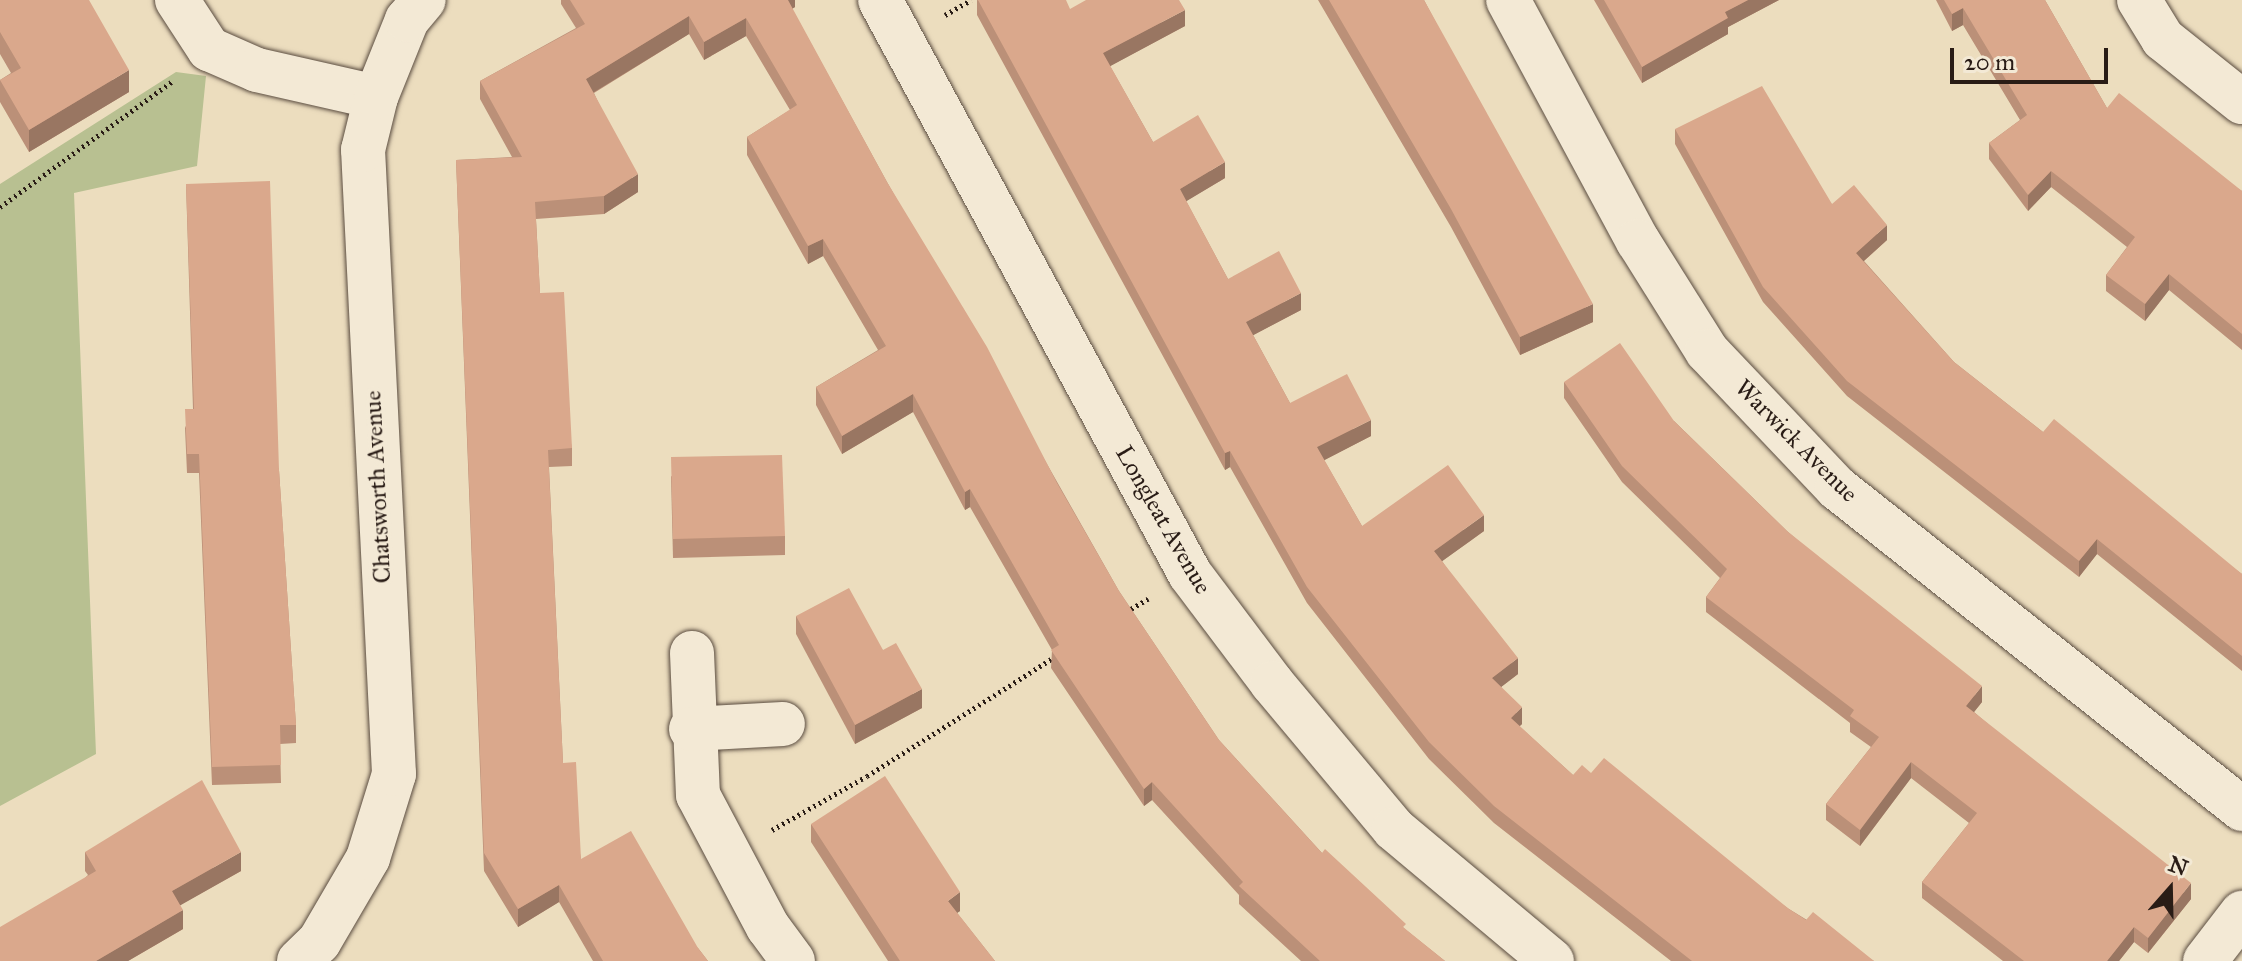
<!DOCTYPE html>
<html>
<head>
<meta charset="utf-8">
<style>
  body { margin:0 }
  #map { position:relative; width:2242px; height:961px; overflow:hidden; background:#ecddbe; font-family:"IM FELL Great Primer",serif }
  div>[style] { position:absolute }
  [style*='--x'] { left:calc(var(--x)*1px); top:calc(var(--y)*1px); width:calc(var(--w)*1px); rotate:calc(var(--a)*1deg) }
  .green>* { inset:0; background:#b8c091 }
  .path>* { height:5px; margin-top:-2.5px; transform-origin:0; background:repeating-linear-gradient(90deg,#291c16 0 2px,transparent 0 6px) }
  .roads { filter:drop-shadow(0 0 2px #5a4c40) drop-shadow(0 0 2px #5a4c40) }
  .minor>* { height:44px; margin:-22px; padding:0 22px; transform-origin:22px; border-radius:22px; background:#f3e9d5 }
  .wall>* { inset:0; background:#bb9078 }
  .shaded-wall>* { inset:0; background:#997662 }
  .building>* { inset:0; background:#daa88c }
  span { translate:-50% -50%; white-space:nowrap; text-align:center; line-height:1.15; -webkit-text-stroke:8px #f3e9d5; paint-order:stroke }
  .street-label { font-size:24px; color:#291c16 }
  .north { position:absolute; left:2130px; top:849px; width:80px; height:80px; -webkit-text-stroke:6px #f3e9d5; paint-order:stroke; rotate:20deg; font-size:22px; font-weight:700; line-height:32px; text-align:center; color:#291c16 }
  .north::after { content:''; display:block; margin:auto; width:28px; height:36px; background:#291c16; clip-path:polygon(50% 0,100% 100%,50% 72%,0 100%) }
  .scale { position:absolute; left:1950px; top:48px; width:158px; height:36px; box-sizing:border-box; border:4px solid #291c16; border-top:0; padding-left:10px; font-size:24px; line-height:28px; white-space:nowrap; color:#291c16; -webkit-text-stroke:6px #f3e9d5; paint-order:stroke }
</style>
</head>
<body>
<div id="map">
  <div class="green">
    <i style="clip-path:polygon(176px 72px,206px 76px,197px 166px,74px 193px,96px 754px,0 806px,0 184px)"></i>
  </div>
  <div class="path">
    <i style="--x:945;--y:15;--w:30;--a:-30"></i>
    <i style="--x:0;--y:207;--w:215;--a:-36.1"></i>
    <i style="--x:1126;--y:612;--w:26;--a:-31"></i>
    <i style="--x:772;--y:830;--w:109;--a:-29.6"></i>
    <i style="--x:867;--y:776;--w:224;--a:-32.4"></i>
  </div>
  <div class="roads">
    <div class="minor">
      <i style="--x:177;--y:0;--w:59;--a:56.9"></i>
      <i style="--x:209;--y:49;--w:52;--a:23.6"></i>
      <i style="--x:257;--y:70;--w:122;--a:12.8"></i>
      <i style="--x:880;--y:0;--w:652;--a:61.63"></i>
      <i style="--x:1190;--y:574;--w:136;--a:53"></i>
      <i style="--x:1272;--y:683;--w:190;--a:50.1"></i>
      <i style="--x:1394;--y:829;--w:206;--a:39.9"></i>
      <i style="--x:1508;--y:0;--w:274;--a:61.7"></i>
      <i style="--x:1638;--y:241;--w:130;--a:57.9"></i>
      <i style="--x:1707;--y:351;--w:189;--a:46.5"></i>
      <i style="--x:1837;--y:488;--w:517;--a:38.4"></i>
      <i style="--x:2139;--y:0;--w:46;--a:58.4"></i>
      <i style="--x:2163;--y:39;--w:101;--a:38.6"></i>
      <i style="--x:692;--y:653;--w:142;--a:87.6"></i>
      <i style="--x:698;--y:795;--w:149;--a:62.1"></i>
      <i style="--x:768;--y:927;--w:42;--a:53.7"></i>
      <i style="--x:691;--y:729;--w:92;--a:-3.1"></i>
      <i style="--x:299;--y:961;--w:28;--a:-44"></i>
      <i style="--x:319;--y:942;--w:97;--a:-59.7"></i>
      <i style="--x:368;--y:858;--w:88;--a:-72.8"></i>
      <i style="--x:394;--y:774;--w:625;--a:-92.84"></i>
      <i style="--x:363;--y:150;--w:55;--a:-76.2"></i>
      <i style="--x:376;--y:97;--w:83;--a:-68.1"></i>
      <i style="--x:407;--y:20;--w:26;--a:-50"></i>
      <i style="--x:2205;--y:961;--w:61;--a:-52.4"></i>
    </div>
  </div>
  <div class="wall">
    <i style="clip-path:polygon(0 0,129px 92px,29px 152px,0 102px,0 80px,11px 73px,0 54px)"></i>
    <i style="clip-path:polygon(561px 0,795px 0,795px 7px,792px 9px,887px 182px,1119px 591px,1219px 740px,1322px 853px,1406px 930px,1445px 961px,1301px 961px,1239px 904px,1239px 895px,1152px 800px,1144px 806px,1051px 668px,1052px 650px,970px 507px,965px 510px,913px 412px,842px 454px,816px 405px,816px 387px,878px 350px,823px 256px,808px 264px,747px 155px,747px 137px,790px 110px,746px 36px,704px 60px,689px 34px,594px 93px,638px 192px,604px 214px,536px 219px,540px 293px,572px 448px,572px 466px,549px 467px,563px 763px,581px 859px,698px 948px,708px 961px,593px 961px,559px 902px,518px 927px,484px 871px,456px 160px,512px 157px,480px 99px,480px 81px,576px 28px,561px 4px)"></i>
    <i style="clip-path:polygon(977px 0,1070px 9px,1185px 26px,1110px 66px,1153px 142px,1225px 178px,1186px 201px,1228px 279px,1301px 310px,1253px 335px,1290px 403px,1371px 436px,1324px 460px,1362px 526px,1484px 531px,1442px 561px,1518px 674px,1501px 687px,1522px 724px,1519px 726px,1573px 775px,1591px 773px,1789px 909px,1874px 961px,1671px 961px,1494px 823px,1429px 759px,1307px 603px,1230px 467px,1225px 470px,977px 15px)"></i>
    <i style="clip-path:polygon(1318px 0,1424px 0,1593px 322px,1520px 355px,1451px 227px)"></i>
    <i style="clip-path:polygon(1594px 0,1779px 0,1728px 27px,1728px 34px,1642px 83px)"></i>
    <i style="clip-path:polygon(1936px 0,2045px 0,2107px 108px,2242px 191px,2242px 350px,2169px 290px,2145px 321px,2106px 291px,2106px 275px,2127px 247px,2051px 187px,2028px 211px,1989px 159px,1989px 143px,2020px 120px,1963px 25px,1952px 31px)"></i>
    <i style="clip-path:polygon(1675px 129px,1832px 204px,1887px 240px,1864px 261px,1954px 362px,2043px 432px,2242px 574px,2242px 671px,2097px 554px,2079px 577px,1847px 396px,1763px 302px,1675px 144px)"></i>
    <i style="clip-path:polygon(186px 184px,279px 470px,296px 725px,296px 743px,280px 744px,281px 783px,212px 785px,199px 473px,187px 473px,185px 428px,193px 409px)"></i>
    <i style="clip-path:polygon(1564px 382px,1674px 421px,1787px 531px,1982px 702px,1974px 712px,2191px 899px,2148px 953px,2134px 942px,2119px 961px,2003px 961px,1922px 898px,1922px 882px,1969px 823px,1911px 778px,1860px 846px,1826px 820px,1826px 804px,1871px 747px,1850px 732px,1850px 723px,1706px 612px,1706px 597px,1720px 578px,1622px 482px,1564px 398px)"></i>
    <i style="clip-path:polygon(671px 476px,785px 536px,785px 555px,673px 558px)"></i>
    <i style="clip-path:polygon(796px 616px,883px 650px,922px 708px,855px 744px,796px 634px)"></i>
    <i style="clip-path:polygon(811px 824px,960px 911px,957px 913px,995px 961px,888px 961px,811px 842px)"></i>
    <i style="clip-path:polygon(85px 852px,241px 871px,180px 905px,183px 929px,128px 961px,0 961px,88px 875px,85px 871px)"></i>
  </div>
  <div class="shaded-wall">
    <i style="clip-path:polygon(785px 0,795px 0,795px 7px,785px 13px)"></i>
    <i style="clip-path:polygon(1748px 0,1779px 0,1728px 27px,1728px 34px,1642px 83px,1642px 67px,1725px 12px)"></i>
    <i style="clip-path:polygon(1963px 8px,1963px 25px,1952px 31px,1952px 14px)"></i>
    <i style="clip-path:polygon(1185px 10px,1185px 26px,1103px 70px,1103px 53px)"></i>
    <i style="clip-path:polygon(689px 16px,689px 34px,586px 97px,586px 79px)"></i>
    <i style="clip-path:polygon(746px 18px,746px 36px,704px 60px,704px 42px)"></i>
    <i style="clip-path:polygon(129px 70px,129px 92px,29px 152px,29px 130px)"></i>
    <i style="clip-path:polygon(1225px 162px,1225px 178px,1180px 205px,1180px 189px)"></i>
    <i style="clip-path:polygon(2051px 171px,2051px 187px,2028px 211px,2028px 195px)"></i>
    <i style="clip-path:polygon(638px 174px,638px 192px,604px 214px,604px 196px)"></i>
    <i style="clip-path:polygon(1887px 225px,1887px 240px,1856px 268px,1856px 253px)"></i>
    <i style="clip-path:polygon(823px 239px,823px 256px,808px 264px,808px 246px)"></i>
    <i style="clip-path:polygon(2169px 274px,2169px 290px,2145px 321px,2145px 304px)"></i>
    <i style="clip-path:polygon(1301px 293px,1301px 310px,1246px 339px,1246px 322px)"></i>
    <i style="clip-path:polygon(1593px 304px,1593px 322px,1520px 355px,1520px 337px)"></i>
    <i style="clip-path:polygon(913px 394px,913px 412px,842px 454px,842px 436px)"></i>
    <i style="clip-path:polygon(1371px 420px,1371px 436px,1317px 464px,1317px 447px)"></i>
    <i style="clip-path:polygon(1230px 451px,1230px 467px,1225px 470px,1225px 453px)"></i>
    <i style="clip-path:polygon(970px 489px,970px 507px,965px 510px,965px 492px)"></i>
    <i style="clip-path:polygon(1484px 515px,1484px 531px,1434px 567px,1434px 551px)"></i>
    <i style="clip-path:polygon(2097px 539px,2097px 554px,2079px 577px,2079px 561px)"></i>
    <i style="clip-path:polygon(1518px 658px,1518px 674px,1492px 694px,1492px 678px)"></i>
    <i style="clip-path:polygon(1982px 686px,1982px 702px,1966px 722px,1966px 706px)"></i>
    <i style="clip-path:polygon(922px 689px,922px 708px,855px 744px,855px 725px)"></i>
    <i style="clip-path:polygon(1522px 707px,1522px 724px,1511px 735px,1511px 718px)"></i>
    <i style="clip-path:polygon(1911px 762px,1911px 778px,1860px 846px,1860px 830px)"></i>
    <i style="clip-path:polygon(1152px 782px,1152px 800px,1144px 806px,1144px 789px)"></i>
    <i style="clip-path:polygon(241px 852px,241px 871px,172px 910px,172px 891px)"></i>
    <i style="clip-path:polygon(2191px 883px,2191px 899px,2148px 953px,2148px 938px)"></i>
    <i style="clip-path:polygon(559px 885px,559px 902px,518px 927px,518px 909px)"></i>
    <i style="clip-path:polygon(960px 892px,960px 911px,948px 919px,948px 901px)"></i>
    <i style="clip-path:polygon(183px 910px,183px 929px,128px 961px,96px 961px)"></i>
    <i style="clip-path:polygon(2134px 927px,2134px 942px,2119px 961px,2107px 961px)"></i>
  </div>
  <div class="building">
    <i style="clip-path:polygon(0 0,89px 0,129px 70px,29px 130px,0 80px,21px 68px,0 32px)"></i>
    <i style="clip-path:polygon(570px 0,788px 0,887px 182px,987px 347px,1057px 483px,1119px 591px,1219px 740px,1322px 853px,1325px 849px,1406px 924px,1403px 927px,1445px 961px,1320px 961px,1239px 886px,1243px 882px,1152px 782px,1144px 789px,1051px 650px,1059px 645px,970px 489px,965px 492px,913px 394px,842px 436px,816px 387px,886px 346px,823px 239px,808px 246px,747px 137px,797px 105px,746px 18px,704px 42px,689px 16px,586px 79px,638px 174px,604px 196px,535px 202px,540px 293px,564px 292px,572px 448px,548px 450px,563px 763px,576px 762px,581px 859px,631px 831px,698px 948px,708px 961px,603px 961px,559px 885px,518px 909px,484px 853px,456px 160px,522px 157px,480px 81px,585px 24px)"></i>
    <i style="clip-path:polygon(978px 0,1066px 0,1070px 9px,1086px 0,1179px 0,1185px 10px,1103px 53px,1153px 142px,1198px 115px,1225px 162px,1180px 189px,1228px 279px,1279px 251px,1301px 293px,1246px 322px,1290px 403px,1347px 374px,1371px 420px,1317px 447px,1362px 526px,1448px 465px,1484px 515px,1434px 551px,1518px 658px,1492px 678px,1522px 707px,1511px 718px,1573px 775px,1582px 765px,1591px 773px,1604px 758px,1789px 909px,1806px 920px,1813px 912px,1874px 961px,1692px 961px,1494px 806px,1429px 742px,1307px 587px,1230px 451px,1225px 453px)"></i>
    <i style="clip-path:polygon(1329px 0,1424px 0,1593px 304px,1520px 337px,1451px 209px)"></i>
    <i style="clip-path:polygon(1604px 0,1748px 0,1725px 12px,1728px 18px,1642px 67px)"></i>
    <i style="clip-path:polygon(1944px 0,2045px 0,2107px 108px,2119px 93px,2242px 191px,2242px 334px,2169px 274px,2145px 304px,2106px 275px,2135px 237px,2051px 171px,2028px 195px,1989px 143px,2027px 115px,1963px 8px,1952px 14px)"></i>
    <i style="clip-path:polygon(1762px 86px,1832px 204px,1854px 185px,1887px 225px,1856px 253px,1954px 362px,2043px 432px,2054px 419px,2242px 574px,2242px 656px,2097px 539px,2079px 561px,1847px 381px,1763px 287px,1675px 129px)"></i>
    <i style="clip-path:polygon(270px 181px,279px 470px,296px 725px,280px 725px,281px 765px,212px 767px,199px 454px,187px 454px,185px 409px,194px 409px,186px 184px)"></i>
    <i style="clip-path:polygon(1620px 343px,1674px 421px,1787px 531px,1982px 686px,1966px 706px,2191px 883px,2148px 938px,2134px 927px,2107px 961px,2024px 961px,1922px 882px,1977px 813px,1911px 762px,1860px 830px,1826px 804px,1879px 737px,1850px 716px,1854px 710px,1706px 597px,1727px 569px,1622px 466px,1564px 382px)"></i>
    <i style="clip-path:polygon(782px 455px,785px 536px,673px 539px,671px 457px)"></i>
    <i style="clip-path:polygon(849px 588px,883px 650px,896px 643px,922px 689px,855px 725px,796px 616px)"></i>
    <i style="clip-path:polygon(885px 776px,960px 892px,948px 901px,995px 961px,900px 961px,811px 824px)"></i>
    <i style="clip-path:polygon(202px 780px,241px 852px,172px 891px,183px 910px,96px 961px,0 961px,0 927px,96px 871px,85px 852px)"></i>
  </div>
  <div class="street-label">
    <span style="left:1796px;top:441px;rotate:45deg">Warwick Avenue</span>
    <span style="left:378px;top:487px;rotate:-93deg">Chatsworth Avenue</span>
    <span style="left:1163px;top:520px;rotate:60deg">Longleat Avenue</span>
  </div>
  <div class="north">N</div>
  <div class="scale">20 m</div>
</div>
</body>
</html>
